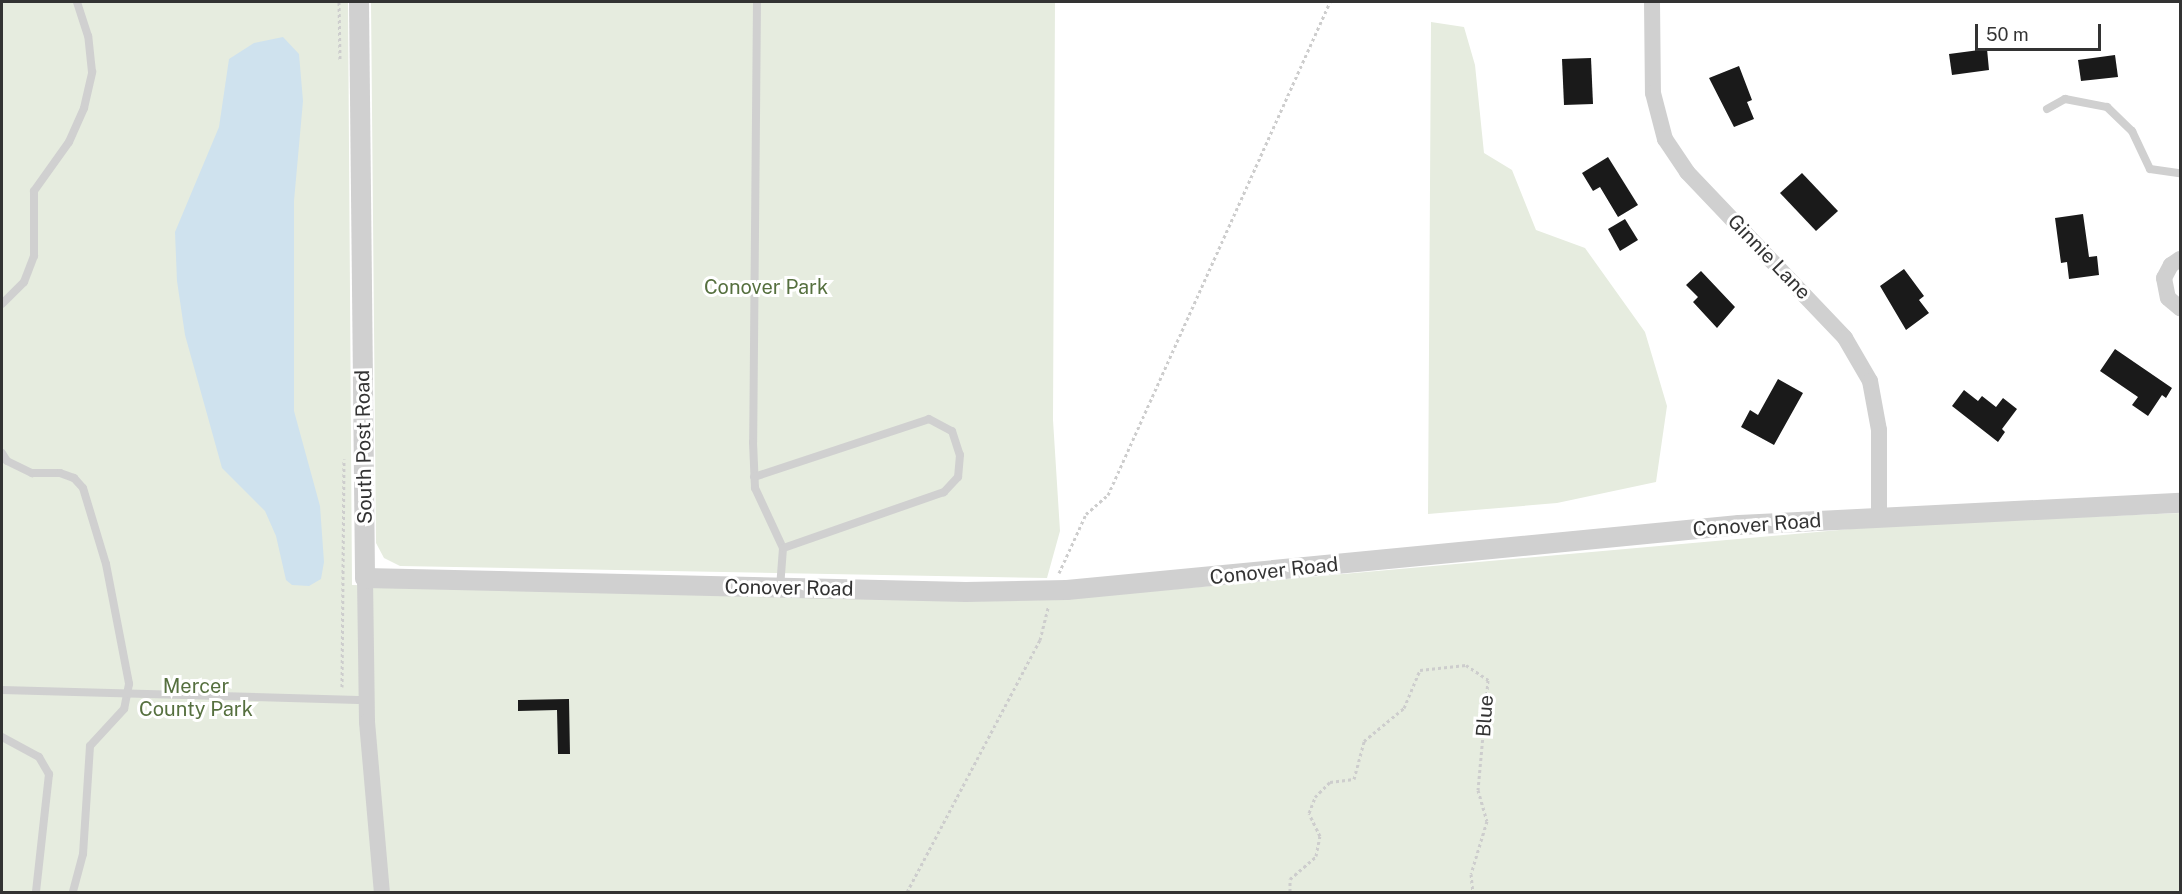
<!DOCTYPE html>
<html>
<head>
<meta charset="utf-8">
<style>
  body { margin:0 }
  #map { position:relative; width:2182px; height:894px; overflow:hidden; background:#fff; font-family:"Public Sans",sans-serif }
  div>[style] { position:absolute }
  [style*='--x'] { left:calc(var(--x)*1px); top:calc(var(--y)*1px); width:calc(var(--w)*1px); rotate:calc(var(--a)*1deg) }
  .green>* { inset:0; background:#e6ecdf }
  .water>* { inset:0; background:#cfe2ee }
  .building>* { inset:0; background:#1a1a1a }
  .path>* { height:3px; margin-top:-1.5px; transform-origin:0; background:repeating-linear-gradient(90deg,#cdcdcd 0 3px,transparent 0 6px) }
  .service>* { height:8px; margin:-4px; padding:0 4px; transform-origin:4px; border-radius:4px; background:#d0d0d0 }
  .minor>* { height:16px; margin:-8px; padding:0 8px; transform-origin:8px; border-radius:8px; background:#d0d0d0 }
  .tertiary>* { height:20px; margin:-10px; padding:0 10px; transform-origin:10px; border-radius:10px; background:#d0d0d0 }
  span { translate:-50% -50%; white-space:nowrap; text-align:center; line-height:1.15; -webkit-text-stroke:6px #fff; paint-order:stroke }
  .street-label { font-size:20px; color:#333 }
  .park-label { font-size:20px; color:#56703f }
  .frame { position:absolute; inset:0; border:3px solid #333; pointer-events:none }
  .scale { position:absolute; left:1975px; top:24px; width:126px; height:27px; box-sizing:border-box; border:3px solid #333; border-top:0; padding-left:8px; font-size:18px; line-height:21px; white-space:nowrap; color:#333; -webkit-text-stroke:4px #fff; paint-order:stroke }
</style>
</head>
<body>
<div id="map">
  <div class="green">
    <i style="clip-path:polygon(2px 2px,348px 2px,352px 585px,1052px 600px,1895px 525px,2180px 513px,2180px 892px,2px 892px)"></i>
    <i style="clip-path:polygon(371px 2px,1055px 2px,1053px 420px,1060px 531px,1047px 578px,400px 566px,384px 558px,376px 543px)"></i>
    <i style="clip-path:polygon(1431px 22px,1464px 27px,1475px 65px,1484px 153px,1512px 170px,1536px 230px,1585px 248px,1645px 332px,1667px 406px,1656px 482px,1557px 503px,1428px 514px)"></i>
  </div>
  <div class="water">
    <i style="clip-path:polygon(283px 37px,299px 54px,303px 101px,294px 201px,294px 411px,320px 506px,324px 562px,321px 579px,309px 586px,292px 585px,286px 580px,276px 536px,265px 511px,222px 468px,185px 335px,177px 281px,175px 232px,219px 127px,229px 59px,254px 43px)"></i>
  </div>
  <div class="building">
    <i style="clip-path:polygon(1987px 49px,1989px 70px,1952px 75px,1949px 54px)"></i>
    <i style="clip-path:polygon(2115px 55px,2118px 77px,2081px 81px,2078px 60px)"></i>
    <i style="clip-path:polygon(1591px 58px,1593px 104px,1564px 105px,1562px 59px)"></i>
    <i style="clip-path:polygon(1739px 66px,1752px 100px,1747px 102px,1754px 119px,1734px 127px,1709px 78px)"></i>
    <i style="clip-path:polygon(1608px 157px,1638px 205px,1618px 217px,1600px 187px,1593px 191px,1582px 173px)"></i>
    <i style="clip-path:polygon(1802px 173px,1838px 211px,1816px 231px,1780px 193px)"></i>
    <i style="clip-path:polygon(2083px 214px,2089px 257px,2097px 256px,2099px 275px,2069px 279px,2067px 262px,2061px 263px,2055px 218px)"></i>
    <i style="clip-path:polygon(1625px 219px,1638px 240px,1620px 251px,1608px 229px)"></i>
    <i style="clip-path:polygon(1904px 269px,1924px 296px,1919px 300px,1929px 313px,1906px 330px,1880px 286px)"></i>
    <i style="clip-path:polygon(1701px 271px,1735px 307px,1717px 328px,1693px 302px,1698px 297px,1686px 285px)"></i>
    <i style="clip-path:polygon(2115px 349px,2172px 388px,2166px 398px,2162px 395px,2148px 416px,2132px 405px,2138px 397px,2100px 371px)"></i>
    <i style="clip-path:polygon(1778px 379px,1803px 393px,1774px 445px,1741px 427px,1750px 410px,1758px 415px)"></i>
    <i style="clip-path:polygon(1964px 390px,1978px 401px,1982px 396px,1996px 407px,2003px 398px,2017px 409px,2002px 429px,2005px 432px,1998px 442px,1952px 406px)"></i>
    <i style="clip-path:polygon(569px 699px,570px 754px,558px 754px,557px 710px,518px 711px,518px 700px)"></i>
  </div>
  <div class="path">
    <i style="--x:339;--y:2;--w:58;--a:89"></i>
    <i style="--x:1059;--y:573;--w:65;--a:-65.4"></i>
    <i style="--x:1086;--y:514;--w:29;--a:-41"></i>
    <i style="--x:1108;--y:495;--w:541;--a:-65.76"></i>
    <i style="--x:342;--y:687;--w:228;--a:-89.5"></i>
    <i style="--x:907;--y:892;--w:285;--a:-62.2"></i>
    <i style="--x:1040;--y:640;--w:34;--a:-76"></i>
    <i style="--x:1290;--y:892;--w:13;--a:-90"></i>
    <i style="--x:1290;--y:879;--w:35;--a:-41"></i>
    <i style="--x:1316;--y:856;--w:20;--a:-79"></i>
    <i style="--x:1320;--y:836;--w:25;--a:-116"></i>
    <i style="--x:1309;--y:813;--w:17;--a:-69"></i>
    <i style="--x:1315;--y:797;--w:21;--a:-45"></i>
    <i style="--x:1330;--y:782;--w:24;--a:-7"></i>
    <i style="--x:1354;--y:779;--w:39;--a:-75"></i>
    <i style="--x:1364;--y:741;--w:52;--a:-39.5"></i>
    <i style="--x:1404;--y:708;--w:41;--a:-67.2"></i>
    <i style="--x:1420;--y:670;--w:46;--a:-6.2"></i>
    <i style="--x:1466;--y:665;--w:27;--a:34"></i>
    <i style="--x:1488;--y:680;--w:110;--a:95.2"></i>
    <i style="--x:1478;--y:790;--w:32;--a:74"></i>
    <i style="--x:1487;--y:821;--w:55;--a:106.8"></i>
    <i style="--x:1471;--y:874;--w:18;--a:84"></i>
  </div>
  <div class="service">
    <i style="--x:757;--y:2;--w:440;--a:90.5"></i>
    <i style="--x:753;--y:442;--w:46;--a:87.5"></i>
    <i style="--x:755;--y:488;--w:66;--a:65"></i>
    <i style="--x:783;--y:548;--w:40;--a:94.3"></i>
    <i style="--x:2047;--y:109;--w:21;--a:-29"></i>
    <i style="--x:2065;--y:99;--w:43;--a:10.8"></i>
    <i style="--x:2107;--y:107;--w:35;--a:44"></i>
    <i style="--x:2132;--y:131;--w:42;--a:64.7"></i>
    <i style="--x:2150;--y:169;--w:30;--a:8"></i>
    <i style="--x:2;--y:304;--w:31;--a:-45"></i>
    <i style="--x:24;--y:282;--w:28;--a:-69"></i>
    <i style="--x:34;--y:256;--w:65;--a:-90"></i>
    <i style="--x:34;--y:191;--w:60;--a:-54.5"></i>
    <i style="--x:69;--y:142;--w:37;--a:-66"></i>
    <i style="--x:84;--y:108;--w:37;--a:-77"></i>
    <i style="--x:92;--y:72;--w:36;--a:-96"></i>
    <i style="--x:88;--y:36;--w:36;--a:-108"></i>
    <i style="--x:2;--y:453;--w:9;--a:58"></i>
    <i style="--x:7;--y:461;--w:28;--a:26"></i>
    <i style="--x:32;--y:473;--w:28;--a:0"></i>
    <i style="--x:60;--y:473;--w:15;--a:20"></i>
    <i style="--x:74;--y:478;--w:13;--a:48"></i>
    <i style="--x:83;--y:488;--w:79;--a:73.2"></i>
    <i style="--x:106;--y:564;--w:122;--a:79.1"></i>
    <i style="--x:129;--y:684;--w:25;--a:101"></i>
    <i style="--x:124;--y:709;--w:50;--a:132.6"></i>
    <i style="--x:90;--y:746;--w:108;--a:93.7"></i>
    <i style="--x:83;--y:854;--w:39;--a:105"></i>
    <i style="--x:754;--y:477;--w:184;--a:-18.3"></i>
    <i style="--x:929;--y:419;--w:26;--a:28"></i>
    <i style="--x:952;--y:431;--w:25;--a:72"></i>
    <i style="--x:960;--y:455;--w:22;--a:95"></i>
    <i style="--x:958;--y:477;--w:21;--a:133"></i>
    <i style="--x:944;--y:492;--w:170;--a:160.8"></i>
    <i style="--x:2;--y:690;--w:365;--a:1.6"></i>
    <i style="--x:2;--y:737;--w:42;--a:28.4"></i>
    <i style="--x:39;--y:757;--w:20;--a:60"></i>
    <i style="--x:49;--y:774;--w:119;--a:96.3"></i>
  </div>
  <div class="minor">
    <i style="--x:1652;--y:2;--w:91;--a:89.4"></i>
    <i style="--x:1653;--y:93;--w:48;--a:75.4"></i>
    <i style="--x:1665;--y:139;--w:40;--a:56"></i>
    <i style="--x:1687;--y:172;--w:229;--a:46.4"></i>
    <i style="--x:1845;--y:338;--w:50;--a:59.8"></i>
    <i style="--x:1870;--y:381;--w:50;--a:79.6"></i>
    <i style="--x:1879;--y:430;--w:86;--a:90"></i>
    <i style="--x:2180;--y:259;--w:11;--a:146"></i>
    <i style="--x:2171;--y:265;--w:15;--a:118"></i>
    <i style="--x:2164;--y:278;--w:20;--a:79"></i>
    <i style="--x:2168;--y:298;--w:16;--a:40"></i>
    <i style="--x:365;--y:578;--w:144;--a:89.2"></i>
    <i style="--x:367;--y:722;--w:171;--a:85"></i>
  </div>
  <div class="tertiary">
    <i style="--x:359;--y:2;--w:576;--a:89.4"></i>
    <i style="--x:365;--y:578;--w:601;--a:1.33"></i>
    <i style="--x:966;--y:592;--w:101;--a:-1.1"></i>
    <i style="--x:1067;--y:590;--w:675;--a:-5.52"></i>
    <i style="--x:1739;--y:525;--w:442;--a:-2.9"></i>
  </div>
  <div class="street-label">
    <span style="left:1769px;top:257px;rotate:46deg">Ginnie Lane</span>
    <span style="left:364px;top:447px;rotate:-91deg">South Post Road</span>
    <span style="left:1757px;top:525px;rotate:-4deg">Conover Road</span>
    <span style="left:1274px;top:571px;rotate:-6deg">Conover Road</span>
    <span style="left:789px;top:588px;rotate:1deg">Conover Road</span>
    <span style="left:1485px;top:716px;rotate:-86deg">Blue</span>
  </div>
  <div class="park-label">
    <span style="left:766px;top:287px">Conover Park</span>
    <span style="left:196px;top:698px">Mercer<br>County Park</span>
  </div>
  <div class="frame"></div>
  <div class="scale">50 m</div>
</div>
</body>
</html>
